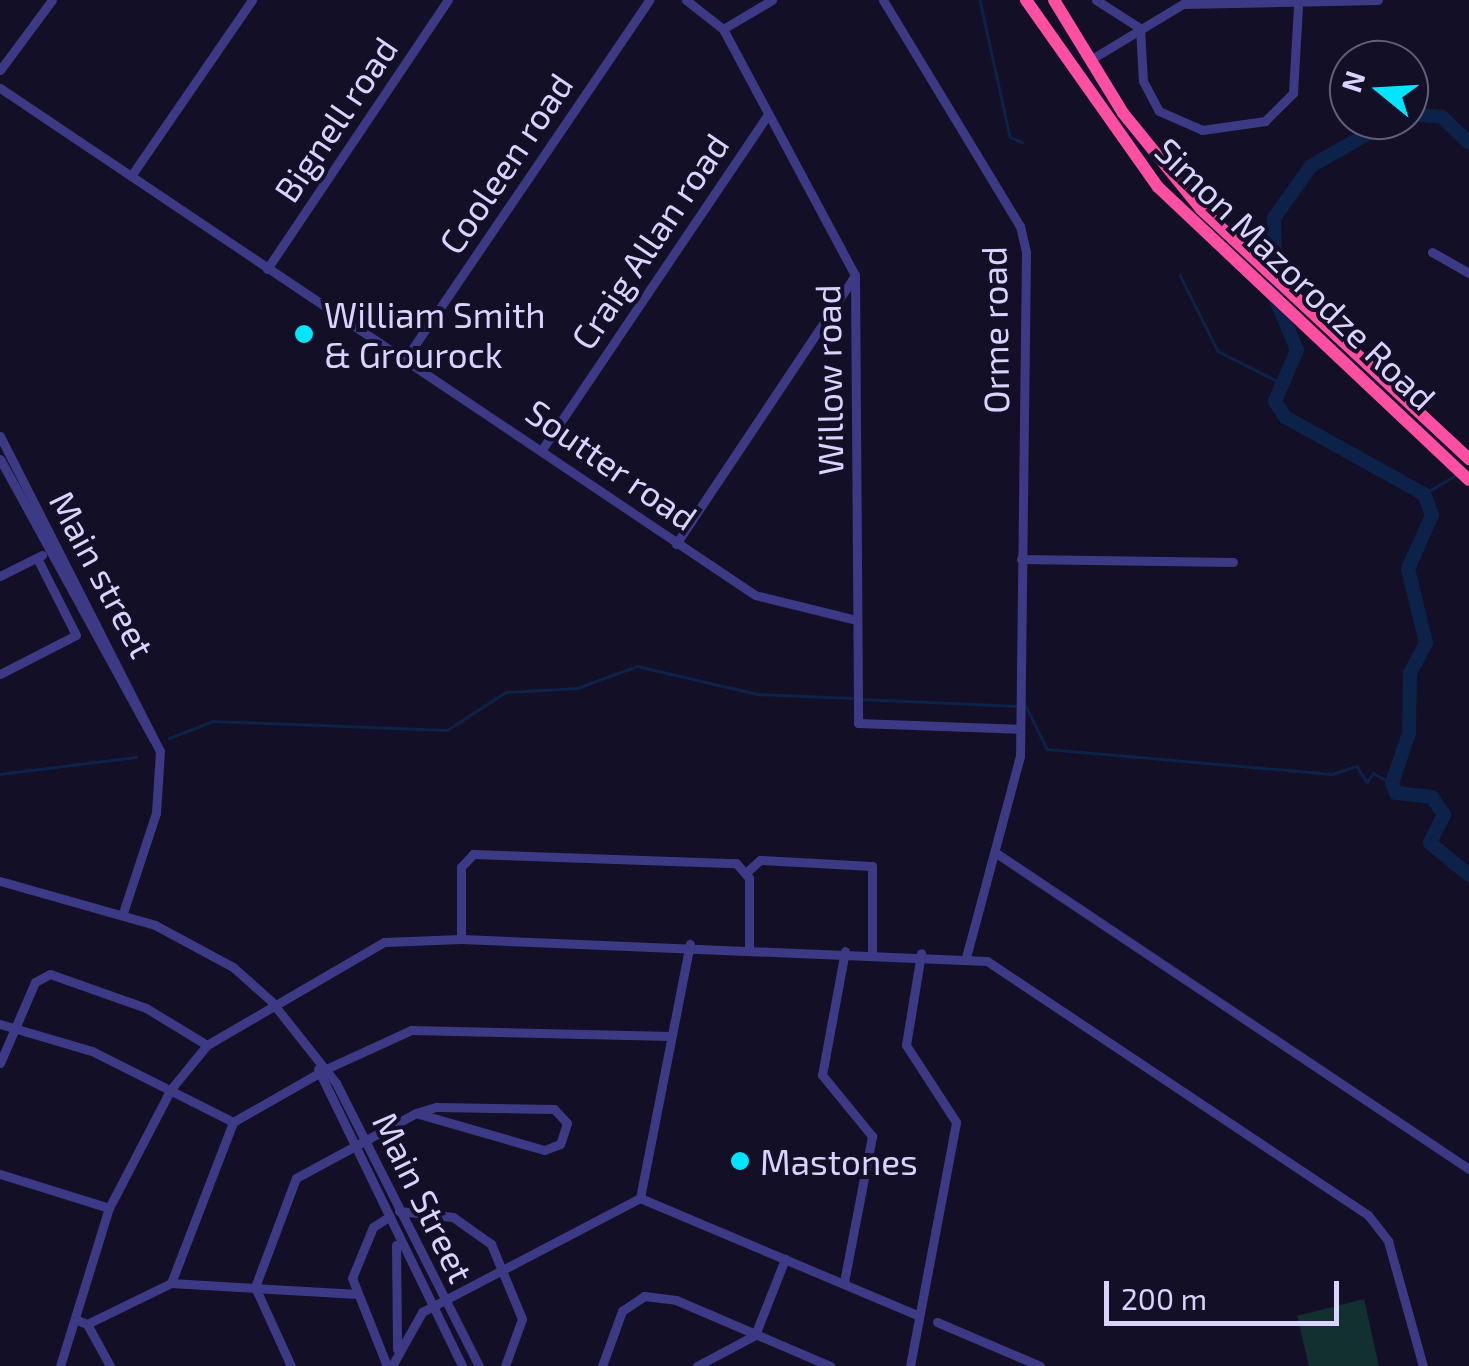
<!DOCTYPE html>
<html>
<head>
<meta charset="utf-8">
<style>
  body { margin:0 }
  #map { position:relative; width:1469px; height:1366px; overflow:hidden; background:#130f26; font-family:"Exo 2",sans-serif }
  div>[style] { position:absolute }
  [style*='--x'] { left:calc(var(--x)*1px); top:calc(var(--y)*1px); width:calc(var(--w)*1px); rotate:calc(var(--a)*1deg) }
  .green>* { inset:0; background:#12302f }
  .stream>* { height:2.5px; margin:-1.25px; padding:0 1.25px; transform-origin:1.25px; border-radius:1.25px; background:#0c2248 }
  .river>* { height:14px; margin:-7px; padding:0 7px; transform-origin:7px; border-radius:7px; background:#0c2248 }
  .minor>* { height:9px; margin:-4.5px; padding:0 4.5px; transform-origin:4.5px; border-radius:4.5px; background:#3d3a85 }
  .highway>* { height:12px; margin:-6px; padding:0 6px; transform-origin:6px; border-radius:6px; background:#ff4fa3 }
  .dots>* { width:28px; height:28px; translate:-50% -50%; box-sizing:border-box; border:5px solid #130f26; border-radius:50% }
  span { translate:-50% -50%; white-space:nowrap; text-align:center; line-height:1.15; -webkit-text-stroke:8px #130f26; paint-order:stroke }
  .street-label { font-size:35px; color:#d9d4ff }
  .poi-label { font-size:35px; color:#d9d4ff }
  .left { translate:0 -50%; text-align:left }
  .north { position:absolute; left:1329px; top:40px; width:100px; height:100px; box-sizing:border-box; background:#130f26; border:2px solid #625e7d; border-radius:50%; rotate:288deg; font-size:28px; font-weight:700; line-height:40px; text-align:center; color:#d9d4ff }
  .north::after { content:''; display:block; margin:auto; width:35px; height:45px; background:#00e5ff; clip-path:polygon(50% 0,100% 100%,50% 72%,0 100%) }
  .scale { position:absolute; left:1104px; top:1281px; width:235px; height:45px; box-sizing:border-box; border:5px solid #d9d4ff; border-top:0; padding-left:12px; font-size:30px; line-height:35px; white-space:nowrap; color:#d9d4ff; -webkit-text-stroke:8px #130f26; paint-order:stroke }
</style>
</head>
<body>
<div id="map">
  <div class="green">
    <i style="clip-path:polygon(1364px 1299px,1379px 1366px,1309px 1366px,1297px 1316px)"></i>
  </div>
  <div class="stream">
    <i style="--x:980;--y:0;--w:140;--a:77.6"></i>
    <i style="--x:1010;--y:137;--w:13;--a:23"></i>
    <i style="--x:1180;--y:275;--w:85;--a:63.4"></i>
    <i style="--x:1218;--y:351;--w:75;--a:26.9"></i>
    <i style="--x:1424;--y:494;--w:35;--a:-31"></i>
    <i style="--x:861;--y:699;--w:157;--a:2.6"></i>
    <i style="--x:1026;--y:706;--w:48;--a:64"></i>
    <i style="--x:1047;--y:749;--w:286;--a:5"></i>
    <i style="--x:1332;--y:774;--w:26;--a:-18"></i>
    <i style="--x:1357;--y:766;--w:19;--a:58"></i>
    <i style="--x:1367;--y:782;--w:11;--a:-56"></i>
    <i style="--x:1373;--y:773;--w:21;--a:28"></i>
    <i style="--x:169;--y:738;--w:47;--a:-21.1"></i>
    <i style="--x:213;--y:721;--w:234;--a:2.2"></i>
    <i style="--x:447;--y:730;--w:70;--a:-32.8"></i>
    <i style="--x:506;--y:692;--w:71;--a:-3.2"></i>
    <i style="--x:577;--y:688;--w:64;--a:-20.1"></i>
    <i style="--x:637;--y:666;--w:123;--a:13.1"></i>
    <i style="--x:757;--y:694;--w:96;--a:2.4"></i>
    <i style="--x:0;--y:774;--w:137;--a:-7.1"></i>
  </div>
  <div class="river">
    <i style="--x:1409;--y:114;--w:33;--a:5"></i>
    <i style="--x:1442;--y:117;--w:37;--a:44"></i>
    <i style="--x:1392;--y:120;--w:93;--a:150.4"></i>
    <i style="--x:1311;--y:166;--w:64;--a:125.4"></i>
    <i style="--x:1274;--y:218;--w:82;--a:88.6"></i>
    <i style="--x:1276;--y:300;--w:54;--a:67.2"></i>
    <i style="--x:1297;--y:350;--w:56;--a:113.3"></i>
    <i style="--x:1275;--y:401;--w:19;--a:58"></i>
    <i style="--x:1285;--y:417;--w:159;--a:29"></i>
    <i style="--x:1424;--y:494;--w:22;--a:69"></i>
    <i style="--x:1432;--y:515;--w:59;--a:114"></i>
    <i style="--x:1408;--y:569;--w:76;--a:76.3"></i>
    <i style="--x:1426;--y:643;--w:34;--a:118"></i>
    <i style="--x:1410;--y:673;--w:60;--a:91"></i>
    <i style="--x:1409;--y:733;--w:53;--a:108.8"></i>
    <i style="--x:1392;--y:783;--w:11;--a:68"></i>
    <i style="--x:1396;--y:793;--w:36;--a:6"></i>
    <i style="--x:1432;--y:797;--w:22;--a:56"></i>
    <i style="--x:1444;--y:815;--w:31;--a:117"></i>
    <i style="--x:1430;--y:843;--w:50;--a:39.4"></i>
  </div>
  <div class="minor">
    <i style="--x:686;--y:0;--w:47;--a:38.1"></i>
    <i style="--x:723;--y:29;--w:279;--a:61.8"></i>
    <i style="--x:855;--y:275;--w:448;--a:89.6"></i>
    <i style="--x:858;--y:723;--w:161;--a:2.1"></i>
    <i style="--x:883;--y:0;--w:264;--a:58.8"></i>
    <i style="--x:1020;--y:226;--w:27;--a:77"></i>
    <i style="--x:1026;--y:252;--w:504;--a:90.68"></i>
    <i style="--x:1020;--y:756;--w:208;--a:105"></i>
    <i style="--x:1096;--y:0;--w:52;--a:32.5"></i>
    <i style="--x:1140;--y:28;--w:53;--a:86.8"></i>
    <i style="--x:1143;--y:81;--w:34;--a:62"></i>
    <i style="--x:1159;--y:111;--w:47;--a:23.8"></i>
    <i style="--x:1202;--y:130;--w:64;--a:-8.1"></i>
    <i style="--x:1265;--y:121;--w:40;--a:-45"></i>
    <i style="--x:1293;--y:93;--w:87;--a:-86.7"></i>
    <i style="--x:723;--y:29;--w:57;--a:-30.6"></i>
    <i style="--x:1090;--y:60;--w:109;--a:-31.1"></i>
    <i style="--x:1183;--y:4;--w:195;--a:-1.2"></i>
    <i style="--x:0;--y:70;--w:87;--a:-53.4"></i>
    <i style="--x:0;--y:88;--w:909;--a:33.88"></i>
    <i style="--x:755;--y:595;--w:105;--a:13.8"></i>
    <i style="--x:131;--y:176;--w:214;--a:-55.5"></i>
    <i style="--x:1432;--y:252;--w:43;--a:29.6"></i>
    <i style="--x:267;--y:269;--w:324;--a:-56.1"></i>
    <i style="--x:406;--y:358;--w:433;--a:-55.8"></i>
    <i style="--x:0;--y:436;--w:353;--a:63.1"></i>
    <i style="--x:160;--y:751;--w:62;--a:93.7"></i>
    <i style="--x:156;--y:813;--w:105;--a:108.3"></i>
    <i style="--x:543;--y:448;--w:403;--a:-56"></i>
    <i style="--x:0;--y:459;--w:320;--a:61.3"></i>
    <i style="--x:676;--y:544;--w:322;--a:-56.3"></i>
    <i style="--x:1021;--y:559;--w:212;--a:0.8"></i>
    <i style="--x:0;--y:576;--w:47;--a:-26.6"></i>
    <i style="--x:0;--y:674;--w:85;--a:-27.2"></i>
    <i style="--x:76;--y:635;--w:86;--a:-116.9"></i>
    <i style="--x:996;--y:853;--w:569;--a:33.75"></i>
    <i style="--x:748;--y:871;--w:16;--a:-43"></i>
    <i style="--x:760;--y:860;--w:112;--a:3.1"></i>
    <i style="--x:872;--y:866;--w:86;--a:90"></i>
    <i style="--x:0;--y:881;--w:161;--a:15.8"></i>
    <i style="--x:155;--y:925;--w:89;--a:28.3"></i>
    <i style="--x:233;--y:967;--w:51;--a:41.8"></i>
    <i style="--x:271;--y:1001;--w:105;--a:51.6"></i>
    <i style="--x:336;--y:1083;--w:317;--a:63.2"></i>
    <i style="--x:461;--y:939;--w:72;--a:-90"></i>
    <i style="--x:461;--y:867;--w:18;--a:-47"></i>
    <i style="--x:473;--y:854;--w:263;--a:2"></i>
    <i style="--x:736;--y:863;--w:20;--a:49"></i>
    <i style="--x:749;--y:878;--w:69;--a:90"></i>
    <i style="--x:0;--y:1024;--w:96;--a:16.4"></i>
    <i style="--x:92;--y:1051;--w:158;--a:26.7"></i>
    <i style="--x:0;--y:1063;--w:88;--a:-66.6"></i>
    <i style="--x:35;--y:982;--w:17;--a:-28"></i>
    <i style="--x:50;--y:974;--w:102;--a:19.5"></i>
    <i style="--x:146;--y:1008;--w:71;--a:31.2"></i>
    <i style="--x:318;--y:1069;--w:330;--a:64.1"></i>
    <i style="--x:0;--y:1174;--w:114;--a:17.3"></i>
    <i style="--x:640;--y:1198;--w:303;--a:22.9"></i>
    <i style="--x:399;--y:1211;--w:54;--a:6.3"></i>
    <i style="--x:453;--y:1217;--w:47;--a:35.4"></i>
    <i style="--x:491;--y:1244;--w:81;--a:67.5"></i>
    <i style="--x:522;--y:1319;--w:50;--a:109.9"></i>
    <i style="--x:387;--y:1218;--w:17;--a:147"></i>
    <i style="--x:373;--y:1227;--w:55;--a:112.4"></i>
    <i style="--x:352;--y:1278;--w:95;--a:68.3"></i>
    <i style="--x:396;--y:1245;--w:104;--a:89.4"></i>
    <i style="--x:844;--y:1282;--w:149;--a:-79.1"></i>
    <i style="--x:872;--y:1136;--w:79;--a:-129.3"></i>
    <i style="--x:822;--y:1075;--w:126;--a:-79.5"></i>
    <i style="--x:171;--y:1283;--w:173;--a:-68.9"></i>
    <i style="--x:233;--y:1122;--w:107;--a:-29.7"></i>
    <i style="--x:326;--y:1069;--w:94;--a:-24.6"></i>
    <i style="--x:411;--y:1030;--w:260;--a:1.3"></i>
    <i style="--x:75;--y:1319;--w:13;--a:23"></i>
    <i style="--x:87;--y:1324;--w:93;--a:-26"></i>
    <i style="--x:171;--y:1283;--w:183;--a:3.4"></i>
    <i style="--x:937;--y:1322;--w:112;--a:23.1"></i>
    <i style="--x:87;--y:1324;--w:48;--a:61.3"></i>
    <i style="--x:60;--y:1366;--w:165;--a:-72.8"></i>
    <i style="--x:109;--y:1208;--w:134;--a:-62.5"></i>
    <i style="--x:171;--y:1089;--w:57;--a:-50.7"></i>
    <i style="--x:207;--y:1045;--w:205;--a:-30.2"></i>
    <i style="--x:384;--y:942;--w:77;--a:-2.2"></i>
    <i style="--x:461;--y:939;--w:526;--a:2.4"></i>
    <i style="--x:987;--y:961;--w:458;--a:33.7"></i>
    <i style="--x:1368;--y:1215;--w:33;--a:52"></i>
    <i style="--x:1388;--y:1241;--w:130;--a:74.4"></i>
    <i style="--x:291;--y:1366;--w:87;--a:-114.5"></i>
    <i style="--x:255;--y:1287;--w:116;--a:-69.4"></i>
    <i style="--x:296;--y:1178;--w:136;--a:-28.4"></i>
    <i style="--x:416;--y:1113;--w:21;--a:-17"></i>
    <i style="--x:436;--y:1107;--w:118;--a:1"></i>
    <i style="--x:554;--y:1109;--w:19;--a:47"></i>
    <i style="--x:567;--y:1123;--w:22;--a:108"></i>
    <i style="--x:560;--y:1144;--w:17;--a:159"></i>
    <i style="--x:544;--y:1150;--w:133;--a:-163.9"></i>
    <i style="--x:392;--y:1366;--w:62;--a:-60.9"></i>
    <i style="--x:422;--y:1312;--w:246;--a:-27.6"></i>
    <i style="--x:640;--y:1198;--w:259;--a:-78.9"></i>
    <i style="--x:602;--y:1366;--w:59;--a:-70"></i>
    <i style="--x:622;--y:1311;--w:27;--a:-34"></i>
    <i style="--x:644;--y:1296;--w:32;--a:7"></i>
    <i style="--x:676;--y:1300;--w:168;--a:23.2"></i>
    <i style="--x:697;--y:1366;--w:66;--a:-28.1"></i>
    <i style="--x:755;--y:1335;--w:82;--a:-68.5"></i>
    <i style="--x:910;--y:1366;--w:248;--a:-79.3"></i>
    <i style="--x:956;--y:1122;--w:92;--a:-123"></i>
    <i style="--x:906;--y:1045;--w:93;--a:-80.7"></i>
  </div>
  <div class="highway">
    <i style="--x:1026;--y:0;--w:229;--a:54.8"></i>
    <i style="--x:1158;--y:187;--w:427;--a:43.3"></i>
    <i style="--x:1054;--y:0;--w:132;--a:58.6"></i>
    <i style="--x:1123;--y:113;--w:124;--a:50.9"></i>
    <i style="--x:1201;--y:209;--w:367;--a:43"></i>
  </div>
  <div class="dots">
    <i style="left:304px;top:334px;background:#00e5ff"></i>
    <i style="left:740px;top:1161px;background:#00e5ff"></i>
  </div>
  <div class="street-label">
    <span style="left:335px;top:119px;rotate:-56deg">Bignell road</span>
    <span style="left:505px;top:163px;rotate:-56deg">Cooleen road</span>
    <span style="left:649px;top:241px;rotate:-56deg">Craig Allan road</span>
    <span style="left:1296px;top:273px;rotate:44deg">Simon Mazorodze Road</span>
    <span style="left:994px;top:330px;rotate:-91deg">Orme road</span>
    <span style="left:828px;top:380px;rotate:-91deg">Willow road</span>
    <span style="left:612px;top:464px;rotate:35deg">Soutter road</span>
    <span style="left:103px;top:574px;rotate:62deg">Main street</span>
    <span style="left:424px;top:1197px;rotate:64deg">Main Street</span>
  </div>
  <div class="poi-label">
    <span class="left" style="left:324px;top:334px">William Smith<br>&amp; Grourock</span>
    <span class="left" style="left:760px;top:1161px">Mastones</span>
  </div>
  <div class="north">N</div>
  <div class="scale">200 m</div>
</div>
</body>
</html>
